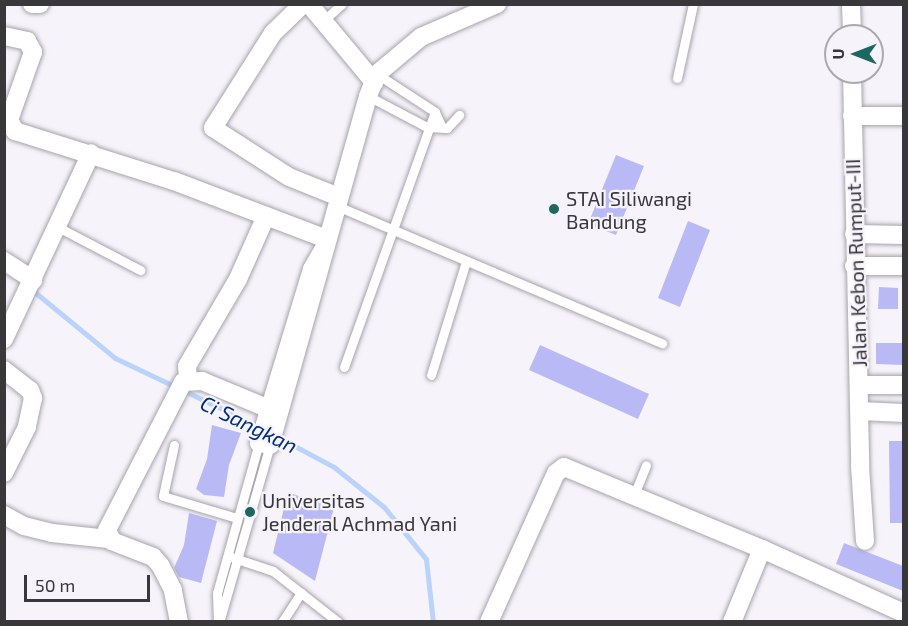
<!DOCTYPE html>
<html>
<head>
<meta charset="utf-8">
<style>
  body { margin:0 }
  #map { position:relative; width:908px; height:626px; overflow:hidden; background:#f7f3fb; font-family:"Exo 2",sans-serif }
  div>[style] { position:absolute }
  [style*='--x'] { left:calc(var(--x)*1px); top:calc(var(--y)*1px); width:calc(var(--w)*1px); rotate:calc(var(--a)*1deg) }
  .stream>* { height:5px; margin:-2.5px; padding:0 2.5px; transform-origin:2.5px; border-radius:2.5px; background:#bad3fb }
  .building>* { inset:0; background:#b9baf5 }
  .roads { filter:drop-shadow(0 0 2px #a7a3ab) drop-shadow(0 0 2px #a7a3ab) }
  .lane>* { height:9px; margin:-4.5px; padding:0 4.5px; transform-origin:4.5px; border-radius:4.5px; background:#fff }
  .street>* { height:18px; margin:-9px; padding:0 9px; transform-origin:9px; border-radius:9px; background:#fff }
  .dots>* { width:16px; height:16px; translate:-50% -50%; box-sizing:border-box; border:3px solid #f7f3fb; border-radius:50% }
  span { translate:-50% -50%; white-space:nowrap; text-align:center; line-height:1.15; -webkit-text-stroke:4.5px #f7f3fb; paint-order:stroke }
  .poi-label { font-size:20px; color:#38373a }
  .left { translate:0 -50%; text-align:left }
  .street-label { font-size:20px; color:#38373a }
  .water-label { font-size:21px; color:#002d76; font-style:italic }
  .frame { position:absolute; inset:0; border:6px solid #38373a; pointer-events:none }
  .north { position:absolute; left:824px; top:24px; width:60px; height:60px; box-sizing:border-box; background:#f7f3fb; border:2px solid #aba8ae; border-radius:50%; rotate:270deg; font-size:16px; font-weight:700; line-height:24px; text-align:center; color:#38373a }
  .north::after { content:''; display:block; margin:auto; width:21px; height:27px; background:#1b6762; clip-path:polygon(50% 0,100% 100%,50% 72%,0 100%) }
  .scale { position:absolute; left:24px; top:575px; width:126px; height:27px; box-sizing:border-box; border:3px solid #38373a; border-top:0; padding-left:8px; font-size:18px; line-height:21px; white-space:nowrap; color:#38373a; -webkit-text-stroke:4px #f7f3fb; paint-order:stroke }
</style>
</head>
<body>
<div id="map">
  <div class="stream">
    <i style="--x:31;--y:289;--w:109;--a:39.4"></i>
    <i style="--x:115;--y:358;--w:161;--a:25.4"></i>
    <i style="--x:276;--y:436;--w:66;--a:28.1"></i>
    <i style="--x:334;--y:467;--w:64;--a:38.7"></i>
    <i style="--x:384;--y:507;--w:67;--a:51.1"></i>
    <i style="--x:426;--y:559;--w:63;--a:83.7"></i>
  </div>
  <div class="building">
    <i style="clip-path:polygon(616px 155px,644px 166px,616px 235px,588px 224px)"></i>
    <i style="clip-path:polygon(688px 221px,710px 230px,680px 307px,658px 298px)"></i>
    <i style="clip-path:polygon(879px 287px,898px 288px,898px 309px,878px 309px)"></i>
    <i style="clip-path:polygon(876px 343px,903px 343px,903px 365px,876px 364px)"></i>
    <i style="clip-path:polygon(540px 345px,649px 394px,638px 419px,529px 370px)"></i>
    <i style="clip-path:polygon(212px 425px,241px 433px,229px 465px,224px 497px,204px 495px,196px 489px,207px 459px)"></i>
    <i style="clip-path:polygon(889px 441px,903px 441px,903px 523px,890px 523px)"></i>
    <i style="clip-path:polygon(293px 494px,334px 508px,315px 581px,273px 553px,287px 496px)"></i>
    <i style="clip-path:polygon(189px 513px,217px 521px,201px 583px,179px 577px,174px 568px,184px 545px)"></i>
    <i style="clip-path:polygon(844px 543px,903px 566px,903px 591px,836px 564px)"></i>
  </div>
  <div class="roads">
    <div class="lane">
      <i style="--x:323;--y:21;--w:25;--a:-42"></i>
      <i style="--x:377;--y:74;--w:69;--a:33.2"></i>
      <i style="--x:435;--y:112;--w:17;--a:66"></i>
      <i style="--x:677;--y:78;--w:76;--a:-77.8"></i>
      <i style="--x:368;--y:96;--w:67;--a:27.7"></i>
      <i style="--x:427;--y:127;--w:20;--a:3"></i>
      <i style="--x:447;--y:128;--w:18;--a:-47"></i>
      <i style="--x:337;--y:206;--w:353;--a:22.9"></i>
      <i style="--x:58;--y:227;--w:93;--a:27.7"></i>
      <i style="--x:344;--y:367;--w:271;--a:-70.4"></i>
      <i style="--x:431;--y:375;--w:119;--a:-72.9"></i>
      <i style="--x:174;--y:445;--w:52;--a:102.2"></i>
      <i style="--x:163;--y:496;--w:77;--a:16.6"></i>
      <i style="--x:634;--y:495;--w:32;--a:-68"></i>
      <i style="--x:231;--y:557;--w:44;--a:18.4"></i>
      <i style="--x:273;--y:571;--w:83;--a:38.1"></i>
      <i style="--x:220;--y:619;--w:181;--a:-74"></i>
      <i style="--x:218;--y:622;--w:29;--a:-92"></i>
      <i style="--x:217;--y:593;--w:156;--a:-74.4"></i>
      <i style="--x:282;--y:622;--w:35;--a:-57"></i>
    </div>
    <div class="street">
      <i style="--x:32;--y:4;--w:8;--a:0"></i>
      <i style="--x:303;--y:4;--w:42;--a:136"></i>
      <i style="--x:273;--y:33;--w:112;--a:122.3"></i>
      <i style="--x:213;--y:128;--w:90;--a:32.8"></i>
      <i style="--x:289;--y:177;--w:54;--a:21.8"></i>
      <i style="--x:309;--y:4;--w:102;--a:50.2"></i>
      <i style="--x:851;--y:4;--w:32;--a:88"></i>
      <i style="--x:4;--y:36;--w:24;--a:12"></i>
      <i style="--x:27;--y:41;--w:13;--a:61"></i>
      <i style="--x:33;--y:52;--w:72;--a:109.4"></i>
      <i style="--x:9;--y:120;--w:13;--a:61"></i>
      <i style="--x:15;--y:131;--w:167;--a:17.5"></i>
      <i style="--x:174;--y:181;--w:164;--a:20.8"></i>
      <i style="--x:852;--y:72;--w:394;--a:88.8"></i>
      <i style="--x:860;--y:466;--w:75;--a:86.2"></i>
      <i style="--x:852;--y:116;--w:52;--a:0"></i>
      <i style="--x:854;--y:234;--w:50;--a:1.1"></i>
      <i style="--x:323;--y:250;--w:22;--a:120"></i>
      <i style="--x:312;--y:269;--w:182;--a:106.9"></i>
      <i style="--x:259;--y:443;--w:11;--a:10"></i>
      <i style="--x:270;--y:445;--w:362;--a:-74.3"></i>
      <i style="--x:368;--y:96;--w:24;--a:-68"></i>
      <i style="--x:377;--y:74;--w:57;--a:-40.1"></i>
      <i style="--x:421;--y:37;--w:83;--a:-23.5"></i>
      <i style="--x:4;--y:261;--w:35;--a:33"></i>
      <i style="--x:854;--y:266;--w:50;--a:0"></i>
      <i style="--x:4;--y:339;--w:205;--a:-64.9"></i>
      <i style="--x:4;--y:370;--w:33;--a:38"></i>
      <i style="--x:30;--y:390;--w:9;--a:69"></i>
      <i style="--x:33;--y:398;--w:30;--a:102"></i>
      <i style="--x:27;--y:427;--w:51;--a:116.6"></i>
      <i style="--x:188;--y:379;--w:13;--a:-94"></i>
      <i style="--x:187;--y:366;--w:101;--a:-59.6"></i>
      <i style="--x:238;--y:279;--w:69;--a:-66"></i>
      <i style="--x:859;--y:385;--w:45;--a:0"></i>
      <i style="--x:860;--y:411;--w:44;--a:2.6"></i>
      <i style="--x:4;--y:515;--w:23;--a:29"></i>
      <i style="--x:24;--y:526;--w:29;--a:14"></i>
      <i style="--x:52;--y:533;--w:57;--a:6"></i>
      <i style="--x:179;--y:622;--w:33;--a:-101"></i>
      <i style="--x:173;--y:590;--w:28;--a:-117"></i>
      <i style="--x:160;--y:565;--w:11;--a:-131"></i>
      <i style="--x:153;--y:557;--w:44;--a:-158.7"></i>
      <i style="--x:112;--y:541;--w:12;--a:-114"></i>
      <i style="--x:107;--y:530;--w:166;--a:-62.8"></i>
      <i style="--x:183;--y:382;--w:19;--a:-3"></i>
      <i style="--x:202;--y:381;--w:83;--a:22.6"></i>
      <i style="--x:489;--y:622;--w:163;--a:-65.8"></i>
      <i style="--x:556;--y:473;--w:10;--a:-37"></i>
      <i style="--x:564;--y:467;--w:214;--a:22.5"></i>
      <i style="--x:732;--y:622;--w:79;--a:-67.7"></i>
      <i style="--x:762;--y:549;--w:156;--a:24.3"></i>
    </div>
  </div>
  <div class="dots">
    <i style="left:554px;top:209px;background:#1b6762"></i>
    <i style="left:250px;top:512px;background:#1b6762"></i>
  </div>
  <div class="poi-label">
    <span class="left" style="left:566px;top:210px">STAI Siliwangi<br>Bandung</span>
    <span class="left" style="left:262px;top:512px">Universitas<br>Jenderal Achmad Yani</span>
  </div>
  <div class="street-label">
    <span style="left:856px;top:263px;rotate:-92deg">Jalan Kebon Rumput-III</span>
  </div>
  <div class="water-label">
    <span style="left:249px;top:424px;rotate:26deg">Ci Sangkan</span>
  </div>
  <div class="frame"></div>
  <div class="north">U</div>
  <div class="scale">50 m</div>
</div>
</body>
</html>
